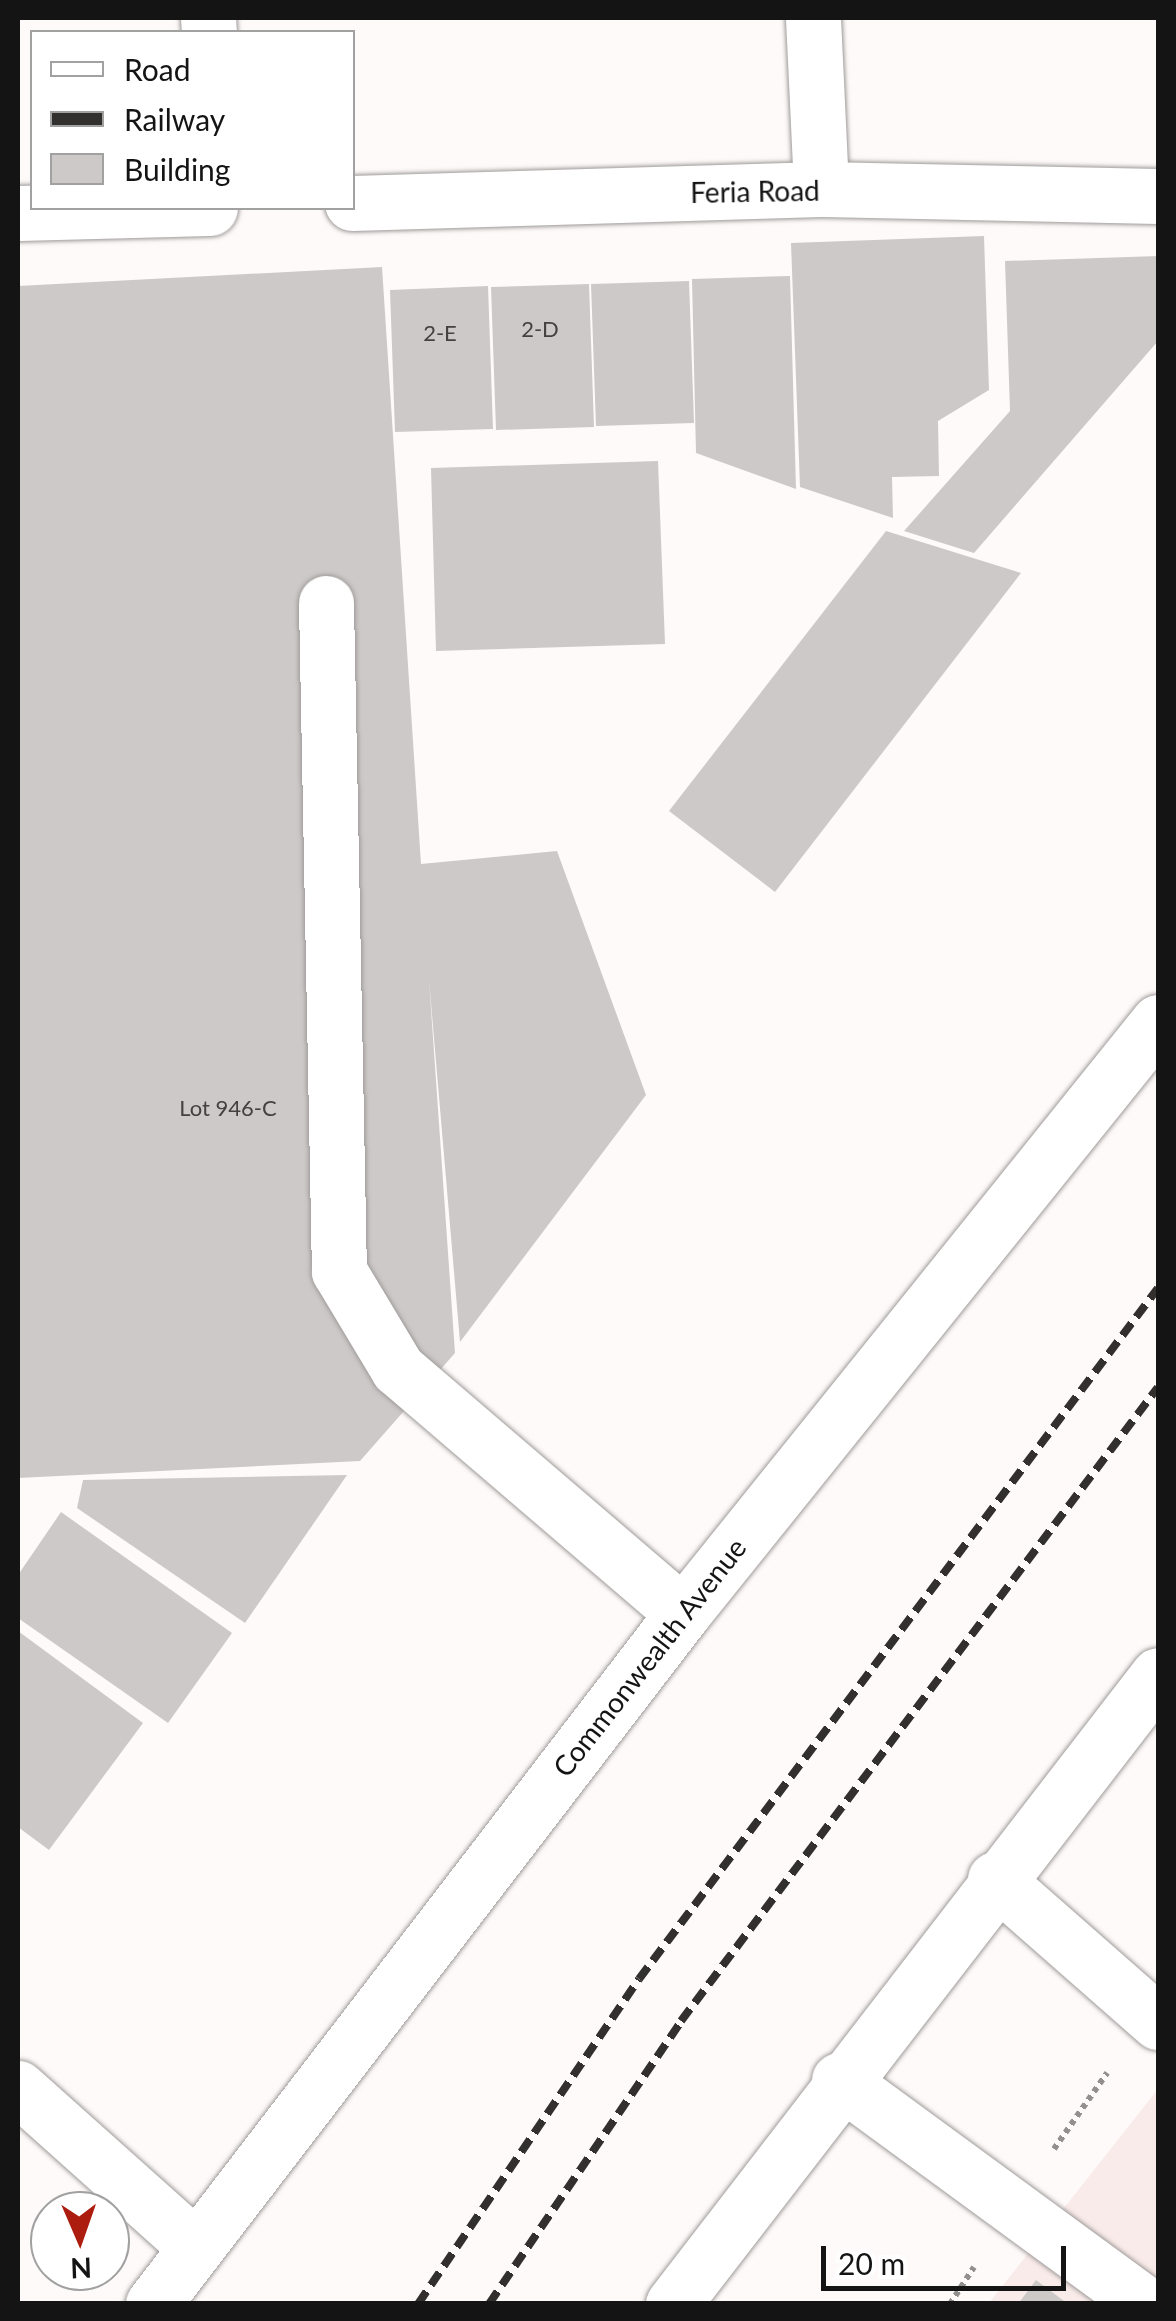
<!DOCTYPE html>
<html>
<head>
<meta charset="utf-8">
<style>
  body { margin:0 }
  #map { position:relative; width:1176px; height:2321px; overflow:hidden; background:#fefaf9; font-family:Lato,sans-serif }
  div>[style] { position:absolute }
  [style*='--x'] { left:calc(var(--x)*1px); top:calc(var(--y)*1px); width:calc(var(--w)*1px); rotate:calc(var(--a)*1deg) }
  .built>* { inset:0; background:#f9ebe9 }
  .building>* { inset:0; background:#cdc9c8 }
  .path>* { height:6px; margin-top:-3px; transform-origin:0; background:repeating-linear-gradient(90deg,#92908f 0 5px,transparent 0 10px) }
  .roads { filter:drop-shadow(0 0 2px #9f9b9a) drop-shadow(0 0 2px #9f9b9a) }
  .minor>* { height:55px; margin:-27.5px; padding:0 27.5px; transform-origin:27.5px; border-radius:27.5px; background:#fff }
  .major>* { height:55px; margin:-27.5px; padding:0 27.5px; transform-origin:27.5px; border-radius:27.5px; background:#fff }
  .rail>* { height:8px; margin-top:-4px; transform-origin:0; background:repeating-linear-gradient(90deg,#31302f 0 15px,transparent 0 23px) }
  span { translate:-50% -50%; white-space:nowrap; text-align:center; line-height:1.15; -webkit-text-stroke:10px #fff; paint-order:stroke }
  .number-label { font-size:22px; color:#434141 }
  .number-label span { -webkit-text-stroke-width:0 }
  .street-label { font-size:28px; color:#151414 }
  .frame { position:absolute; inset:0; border:20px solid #151414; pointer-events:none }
  .legend { position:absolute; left:30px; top:30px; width:325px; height:180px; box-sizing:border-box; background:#fff; border:2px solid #a1a1a1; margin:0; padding:12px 18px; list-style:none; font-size:30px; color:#151414 }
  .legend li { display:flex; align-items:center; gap:20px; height:50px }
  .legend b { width:50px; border:2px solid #a1a1a1 }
  .north { position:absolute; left:30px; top:2191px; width:100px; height:100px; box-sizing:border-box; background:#fff; border:2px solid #a1a1a1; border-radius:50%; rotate:178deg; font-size:28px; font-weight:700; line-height:40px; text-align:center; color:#151414 }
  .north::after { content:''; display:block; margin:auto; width:35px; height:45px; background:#ac1c0f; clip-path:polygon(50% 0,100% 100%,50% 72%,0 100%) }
  .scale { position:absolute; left:821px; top:2246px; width:245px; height:45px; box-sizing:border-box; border:5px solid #151414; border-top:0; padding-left:12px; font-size:30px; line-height:35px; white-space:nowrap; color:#151414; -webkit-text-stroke:8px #fff; paint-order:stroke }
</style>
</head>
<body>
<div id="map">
  <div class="built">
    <i style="clip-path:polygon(1158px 2089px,1158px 2303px,989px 2303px)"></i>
  </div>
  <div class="building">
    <i style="clip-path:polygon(984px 236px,989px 390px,938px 421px,939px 476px,892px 477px,893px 518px,800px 487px,791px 243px)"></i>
    <i style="clip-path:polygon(1158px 256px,1158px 341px,974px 553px,904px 531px,1010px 411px,1005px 261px)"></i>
    <i style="clip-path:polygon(382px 267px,421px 864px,557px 851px,646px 1095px,460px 1342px,429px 980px,455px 1353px,360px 1461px,18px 1478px,18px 286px)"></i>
    <i style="clip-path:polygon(790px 276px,796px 489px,696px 453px,692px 279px)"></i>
    <i style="clip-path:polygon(689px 281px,694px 423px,596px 426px,591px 284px)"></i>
    <i style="clip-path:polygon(589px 284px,594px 427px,496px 430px,491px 287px)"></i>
    <i style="clip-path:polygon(488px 286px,493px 429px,395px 432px,390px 290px)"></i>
    <i style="clip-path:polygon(658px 461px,665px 644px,436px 651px,431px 468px)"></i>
    <i style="clip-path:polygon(886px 531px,1021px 573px,775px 892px,669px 811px)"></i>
    <i style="clip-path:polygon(347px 1475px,245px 1623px,77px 1508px,83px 1480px)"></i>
    <i style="clip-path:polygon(61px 1512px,232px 1633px,168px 1723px,18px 1618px,18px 1575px)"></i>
    <i style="clip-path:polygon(18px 1631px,143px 1723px,49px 1850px,18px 1827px)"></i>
    <i style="clip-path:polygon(1036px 2280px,1068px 2304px,1018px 2304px)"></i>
  </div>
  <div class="path">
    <i style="--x:1054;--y:2149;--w:93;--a:-55.1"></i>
    <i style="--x:950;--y:2304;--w:44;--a:-57"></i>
  </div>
  <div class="roads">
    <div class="minor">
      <i style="--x:208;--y:18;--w:14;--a:86"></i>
      <i style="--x:813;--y:18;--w:171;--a:87.3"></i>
      <i style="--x:352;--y:203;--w:469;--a:-1.7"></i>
      <i style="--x:821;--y:189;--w:337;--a:1.2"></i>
      <i style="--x:18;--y:213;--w:192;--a:-1.5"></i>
      <i style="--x:326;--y:603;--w:668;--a:88.89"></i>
      <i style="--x:339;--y:1271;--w:114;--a:59"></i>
      <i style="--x:398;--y:1369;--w:375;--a:40.6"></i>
      <i style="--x:995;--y:1879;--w:217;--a:41.3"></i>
      <i style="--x:839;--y:2080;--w:379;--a:36.2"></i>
      <i style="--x:18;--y:2088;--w:237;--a:41.8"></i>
    </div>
    <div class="major">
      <i style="--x:153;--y:2304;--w:871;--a:-52.51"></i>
      <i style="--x:683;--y:1613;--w:758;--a:-51.21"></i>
      <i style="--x:673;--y:2304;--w:794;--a:-52.37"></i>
    </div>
  </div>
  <div class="rail">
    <i style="--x:418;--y:2304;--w:393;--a:-55.8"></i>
    <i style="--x:639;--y:1979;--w:864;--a:-53.09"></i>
    <i style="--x:489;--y:2304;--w:342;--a:-55.8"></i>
    <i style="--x:681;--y:2021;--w:793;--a:-53.04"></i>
  </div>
  <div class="number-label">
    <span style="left:540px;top:329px">2-D</span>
    <span style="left:440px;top:333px">2-E</span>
    <span style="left:228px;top:1108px">Lot 946-C</span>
  </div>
  <div class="street-label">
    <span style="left:755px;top:191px;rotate:-1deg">Feria Road</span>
    <span style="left:649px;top:1657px;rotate:-52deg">Commonwealth Avenue</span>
  </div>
  <div class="frame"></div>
  <ul class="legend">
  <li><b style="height:12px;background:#fff"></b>Road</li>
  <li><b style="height:12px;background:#31302f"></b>Railway</li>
  <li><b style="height:28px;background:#cdc9c8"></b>Building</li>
  </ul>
  <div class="north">N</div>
  <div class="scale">20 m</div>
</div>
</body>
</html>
